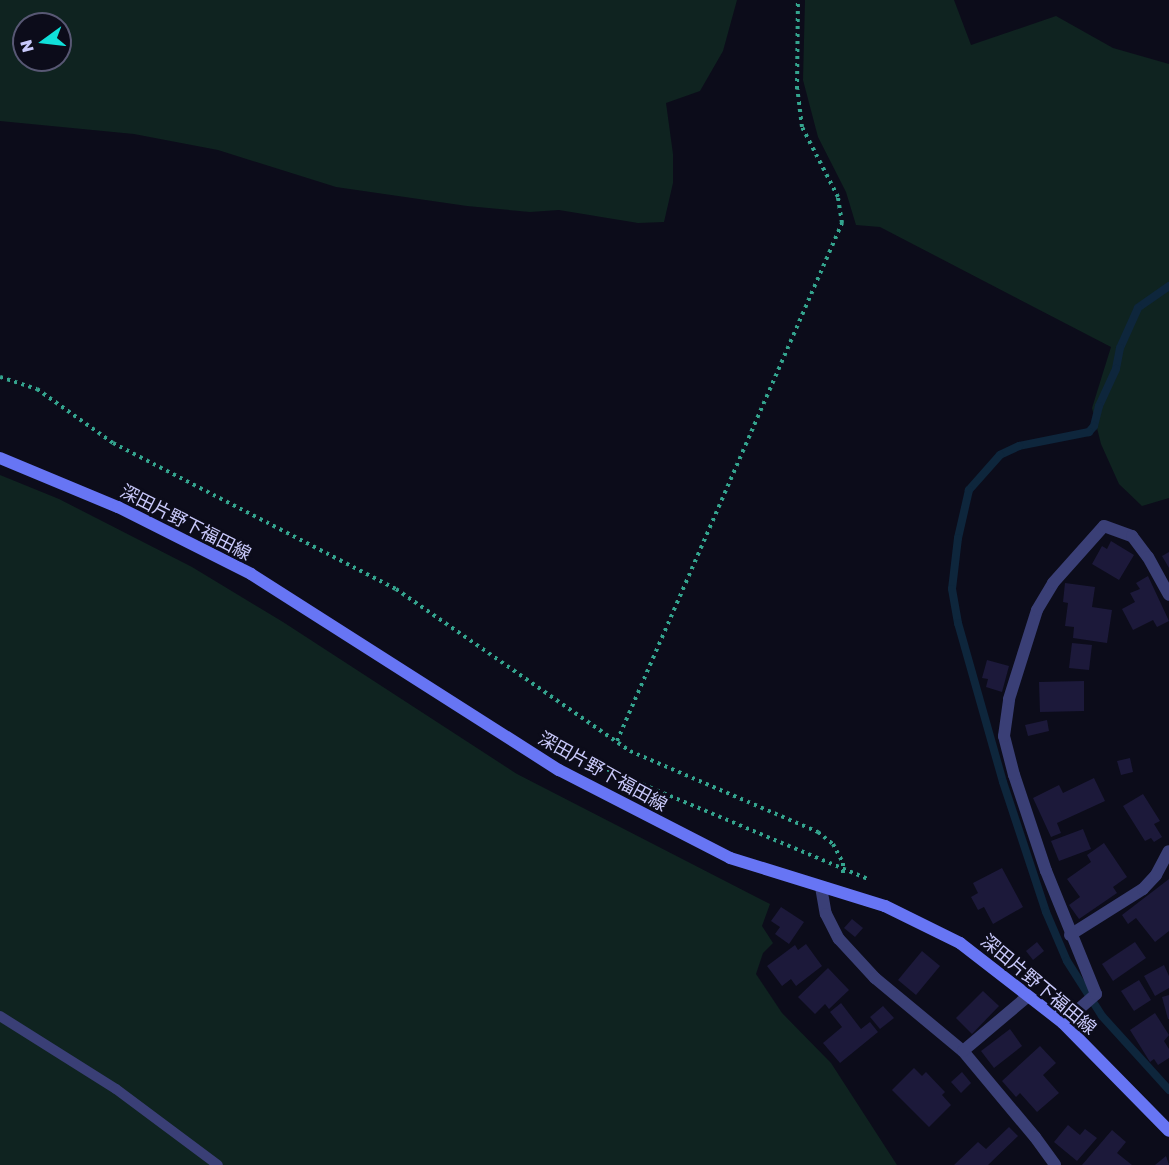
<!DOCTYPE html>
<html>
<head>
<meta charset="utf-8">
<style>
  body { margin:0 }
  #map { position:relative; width:1169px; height:1165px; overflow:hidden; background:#0c0c1a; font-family:"Golos Text","Noto Sans JP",sans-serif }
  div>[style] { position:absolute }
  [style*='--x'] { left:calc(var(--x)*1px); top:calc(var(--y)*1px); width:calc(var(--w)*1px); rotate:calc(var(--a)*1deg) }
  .green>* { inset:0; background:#0f2320 }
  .stream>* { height:8px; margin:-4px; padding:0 4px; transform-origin:4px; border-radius:4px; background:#0e263c }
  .building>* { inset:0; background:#1c193a }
  .path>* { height:4px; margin-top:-2px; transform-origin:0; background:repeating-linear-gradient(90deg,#34a48e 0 3px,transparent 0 7.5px) }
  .service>* { height:10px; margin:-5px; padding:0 5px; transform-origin:5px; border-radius:5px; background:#3a3f76 }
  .minor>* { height:12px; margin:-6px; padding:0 6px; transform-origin:6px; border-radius:6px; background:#3a3f76 }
  .secondary>* { height:12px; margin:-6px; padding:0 6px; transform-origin:6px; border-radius:6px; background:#6775f4 }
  span { translate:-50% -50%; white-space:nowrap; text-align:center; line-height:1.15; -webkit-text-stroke:5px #0c0c1a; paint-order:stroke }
  .street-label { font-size:18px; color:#c9c9fb }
  .north { position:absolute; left:12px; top:12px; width:60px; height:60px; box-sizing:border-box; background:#0c0c1a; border:2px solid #585874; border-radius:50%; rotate:255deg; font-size:16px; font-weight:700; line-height:24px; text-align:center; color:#c9c9fb }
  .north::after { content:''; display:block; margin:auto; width:21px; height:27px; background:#10e0da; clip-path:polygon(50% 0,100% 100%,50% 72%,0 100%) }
</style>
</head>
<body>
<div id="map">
  <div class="green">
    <i style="clip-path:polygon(evenodd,0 0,737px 0,723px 51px,700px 91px,666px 103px,673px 154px,673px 183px,664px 222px,638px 223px,559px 210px,530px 212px,467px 206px,336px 187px,218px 150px,134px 134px,0 121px,0 0,24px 24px,60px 24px,60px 60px,24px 60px,24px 24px)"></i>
    <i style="clip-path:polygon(805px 0,954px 0,971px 45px,1056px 16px,1113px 48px,1169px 64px,1169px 498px,1142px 506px,1119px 484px,1101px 444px,1092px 408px,1111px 347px,880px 227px,856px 225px,846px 192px,818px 137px,803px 80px)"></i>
    <i style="clip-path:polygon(0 475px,59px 499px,192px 567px,283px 622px,517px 774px,770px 904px,762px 926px,773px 943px,763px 953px,756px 974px,782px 1013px,831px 1063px,897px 1165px,0 1165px)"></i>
  </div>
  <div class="stream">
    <i style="--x:1169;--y:286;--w:38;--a:145"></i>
    <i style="--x:1138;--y:308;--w:44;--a:114.2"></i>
    <i style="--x:1120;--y:348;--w:21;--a:101"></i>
    <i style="--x:1116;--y:369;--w:41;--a:114.7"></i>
    <i style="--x:1099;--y:406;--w:21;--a:104"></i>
    <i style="--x:1094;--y:426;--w:8;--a:130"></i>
    <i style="--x:1089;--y:432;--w:71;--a:168.7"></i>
    <i style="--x:1019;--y:446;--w:21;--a:155"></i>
    <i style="--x:1000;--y:455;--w:47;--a:131.5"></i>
    <i style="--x:969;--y:490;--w:49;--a:102.9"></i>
    <i style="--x:958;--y:538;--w:51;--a:96.7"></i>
    <i style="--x:952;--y:589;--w:35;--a:80"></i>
    <i style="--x:958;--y:623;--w:165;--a:74.2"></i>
    <i style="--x:1003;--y:782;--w:137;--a:71.7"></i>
    <i style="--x:1046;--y:912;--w:53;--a:66.8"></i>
    <i style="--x:1067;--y:961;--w:65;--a:57.5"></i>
    <i style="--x:1102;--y:1016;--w:100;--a:47.8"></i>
  </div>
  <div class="building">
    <i style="clip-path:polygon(1111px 541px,1134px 555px,1119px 580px,1092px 564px,1102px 546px,1107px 549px)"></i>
    <i style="clip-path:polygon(1169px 552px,1169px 568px,1162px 556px)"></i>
    <i style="clip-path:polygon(1148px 576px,1169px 621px,1157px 627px,1153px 620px,1133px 630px,1122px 609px,1135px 602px,1130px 593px,1140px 589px,1136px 583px)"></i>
    <i style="clip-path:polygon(1065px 583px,1095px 587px,1092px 607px,1112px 610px,1107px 643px,1073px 638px,1074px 627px,1065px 626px,1068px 603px,1063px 602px)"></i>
    <i style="clip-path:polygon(1072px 643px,1092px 645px,1089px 670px,1069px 668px)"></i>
    <i style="clip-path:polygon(987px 660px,1009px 666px,1002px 692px,986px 687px,988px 679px,982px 678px)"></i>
    <i style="clip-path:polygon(1084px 681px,1084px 711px,1040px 712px,1039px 682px)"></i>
    <i style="clip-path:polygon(1047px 720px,1049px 731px,1028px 736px,1025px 725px)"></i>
    <i style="clip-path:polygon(1130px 758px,1133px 772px,1121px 775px,1117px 761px)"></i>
    <i style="clip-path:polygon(1094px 778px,1105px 801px,1057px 823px,1061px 833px,1051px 837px,1033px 798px,1059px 785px,1063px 793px)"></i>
    <i style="clip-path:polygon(1143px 794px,1160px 821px,1154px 824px,1162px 837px,1154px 842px,1151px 838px,1145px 841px,1123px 806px)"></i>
    <i style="clip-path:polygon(1083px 829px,1091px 849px,1059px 861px,1051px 841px)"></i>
    <i style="clip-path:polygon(1104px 843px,1127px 877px,1113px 887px,1117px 893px,1079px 919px,1069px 905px,1080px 897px,1067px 879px,1091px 862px,1087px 855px)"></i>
    <i style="clip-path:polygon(1002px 868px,1023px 907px,993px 924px,984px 907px,978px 910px,971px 897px,978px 893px,973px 883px)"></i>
    <i style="clip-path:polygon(1169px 879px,1169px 931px,1155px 942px,1136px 918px,1128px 924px,1122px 915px)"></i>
    <i style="clip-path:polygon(781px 907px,804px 922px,789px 944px,775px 934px,780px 927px,771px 921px)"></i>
    <i style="clip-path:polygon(852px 919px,863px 928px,855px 937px,844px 928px)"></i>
    <i style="clip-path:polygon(1037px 942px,1044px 951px,1033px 960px,1026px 951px)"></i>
    <i style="clip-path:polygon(1135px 942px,1146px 958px,1113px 981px,1102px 964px)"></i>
    <i style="clip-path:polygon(806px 944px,822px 966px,796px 986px,791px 979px,782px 986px,767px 966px,795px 945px,798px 950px)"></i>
    <i style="clip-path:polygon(922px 951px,940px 966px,916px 995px,898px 980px)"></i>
    <i style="clip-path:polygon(1164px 965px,1169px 976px,1169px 988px,1155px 996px,1144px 976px)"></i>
    <i style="clip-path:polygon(828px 968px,849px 990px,829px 1009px,825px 1004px,815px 1014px,798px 997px)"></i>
    <i style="clip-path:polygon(1139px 980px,1151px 1000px,1134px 1011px,1121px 991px)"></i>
    <i style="clip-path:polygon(983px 991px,999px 1006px,972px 1034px,956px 1018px)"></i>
    <i style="clip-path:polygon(1169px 995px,1169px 1019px,1168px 1019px,1162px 997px)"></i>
    <i style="clip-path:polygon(841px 1003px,861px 1029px,870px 1022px,878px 1032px,840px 1063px,823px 1043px,842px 1027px,830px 1012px)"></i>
    <i style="clip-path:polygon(883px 1006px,894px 1018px,880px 1029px,870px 1017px)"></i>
    <i style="clip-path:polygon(1155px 1013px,1169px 1035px,1164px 1041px,1169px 1049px,1169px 1058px,1158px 1065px,1154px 1059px,1150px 1062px,1130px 1030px)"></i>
    <i style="clip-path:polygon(1010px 1029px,1022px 1046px,994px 1068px,981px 1051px)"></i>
    <i style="clip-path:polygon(1040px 1046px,1056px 1063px,1043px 1075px,1059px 1093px,1037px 1112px,1020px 1093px,1016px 1097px,1002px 1081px)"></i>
    <i style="clip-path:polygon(914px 1068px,922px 1076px,926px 1072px,945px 1092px,942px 1095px,951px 1105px,929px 1127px,892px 1090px)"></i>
    <i style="clip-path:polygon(962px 1072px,971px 1083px,961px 1093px,951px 1082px)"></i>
    <i style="clip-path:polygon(1068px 1125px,1080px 1135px,1085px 1129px,1097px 1138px,1077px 1161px,1054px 1142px)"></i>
    <i style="clip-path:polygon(1009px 1127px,1018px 1136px,988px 1165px,954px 1165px,978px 1142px,986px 1149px)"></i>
    <i style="clip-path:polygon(1112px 1130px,1126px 1142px,1117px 1153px,1132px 1165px,1082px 1165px)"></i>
    <i style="clip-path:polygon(1166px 1156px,1169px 1165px,1155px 1165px)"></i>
  </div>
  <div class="path">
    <i style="--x:0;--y:377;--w:39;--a:18"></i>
    <i style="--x:37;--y:389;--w:93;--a:35.4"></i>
    <i style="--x:113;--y:443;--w:318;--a:27.3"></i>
    <i style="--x:396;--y:589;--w:285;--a:34.7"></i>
    <i style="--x:630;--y:751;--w:205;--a:23.3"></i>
    <i style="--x:818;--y:832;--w:19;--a:39"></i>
    <i style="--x:833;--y:844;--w:21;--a:62"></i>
    <i style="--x:843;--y:863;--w:11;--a:90"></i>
    <i style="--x:617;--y:741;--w:565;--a:-66.52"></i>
    <i style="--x:842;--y:223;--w:26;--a:-99"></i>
    <i style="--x:838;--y:197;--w:79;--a:-117.2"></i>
    <i style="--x:802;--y:127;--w:38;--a:-97"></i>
    <i style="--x:797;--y:89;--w:89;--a:-89.4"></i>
    <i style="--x:587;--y:761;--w:307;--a:22.8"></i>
  </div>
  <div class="service">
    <i style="--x:0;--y:1016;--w:137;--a:32.2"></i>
    <i style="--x:116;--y:1089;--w:127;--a:36.7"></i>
  </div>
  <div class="minor">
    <i style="--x:821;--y:887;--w:27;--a:80"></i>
    <i style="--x:826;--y:914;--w:28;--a:63"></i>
    <i style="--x:839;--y:939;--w:53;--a:47.3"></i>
    <i style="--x:875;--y:978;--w:114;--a:39.7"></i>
    <i style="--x:963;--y:1051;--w:112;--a:50.1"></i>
    <i style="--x:1035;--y:1137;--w:34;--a:54"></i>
    <i style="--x:1070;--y:935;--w:86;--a:-32.2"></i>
    <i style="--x:1143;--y:889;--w:19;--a:-47"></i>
    <i style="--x:1156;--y:875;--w:27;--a:-62"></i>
    <i style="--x:1063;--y:1023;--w:44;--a:-41.3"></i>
    <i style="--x:1096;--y:994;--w:133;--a:-112.1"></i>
    <i style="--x:1046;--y:871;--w:101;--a:-108.4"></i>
    <i style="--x:1014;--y:775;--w:40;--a:-104.4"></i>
    <i style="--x:1004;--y:736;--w:37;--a:-82"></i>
    <i style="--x:1009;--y:699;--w:93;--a:-72.5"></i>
    <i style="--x:1037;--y:610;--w:31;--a:-59"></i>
    <i style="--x:1053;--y:583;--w:76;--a:-48.2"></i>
    <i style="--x:1104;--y:526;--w:30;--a:20"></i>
    <i style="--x:1132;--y:536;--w:26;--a:53"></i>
    <i style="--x:1148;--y:557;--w:43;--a:61.1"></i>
    <i style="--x:963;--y:1051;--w:85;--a:-40.2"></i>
  </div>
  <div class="secondary">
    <i style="--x:0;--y:458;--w:128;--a:22.6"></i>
    <i style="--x:118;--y:507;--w:149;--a:26.7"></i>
    <i style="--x:251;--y:574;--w:365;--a:32.5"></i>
    <i style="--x:559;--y:770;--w:192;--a:27.2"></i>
    <i style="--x:730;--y:858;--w:162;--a:17.2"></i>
    <i style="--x:885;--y:906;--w:84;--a:26.3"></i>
    <i style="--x:960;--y:943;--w:130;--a:37.8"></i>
    <i style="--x:1063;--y:1023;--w:151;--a:45.5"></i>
  </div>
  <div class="street-label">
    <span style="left:186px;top:522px;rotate:27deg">深田片野下福田線</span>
    <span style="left:603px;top:771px;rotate:29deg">深田片野下福田線</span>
    <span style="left:1039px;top:984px;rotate:40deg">深田片野下福田線</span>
  </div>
  <div class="north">N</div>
</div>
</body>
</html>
